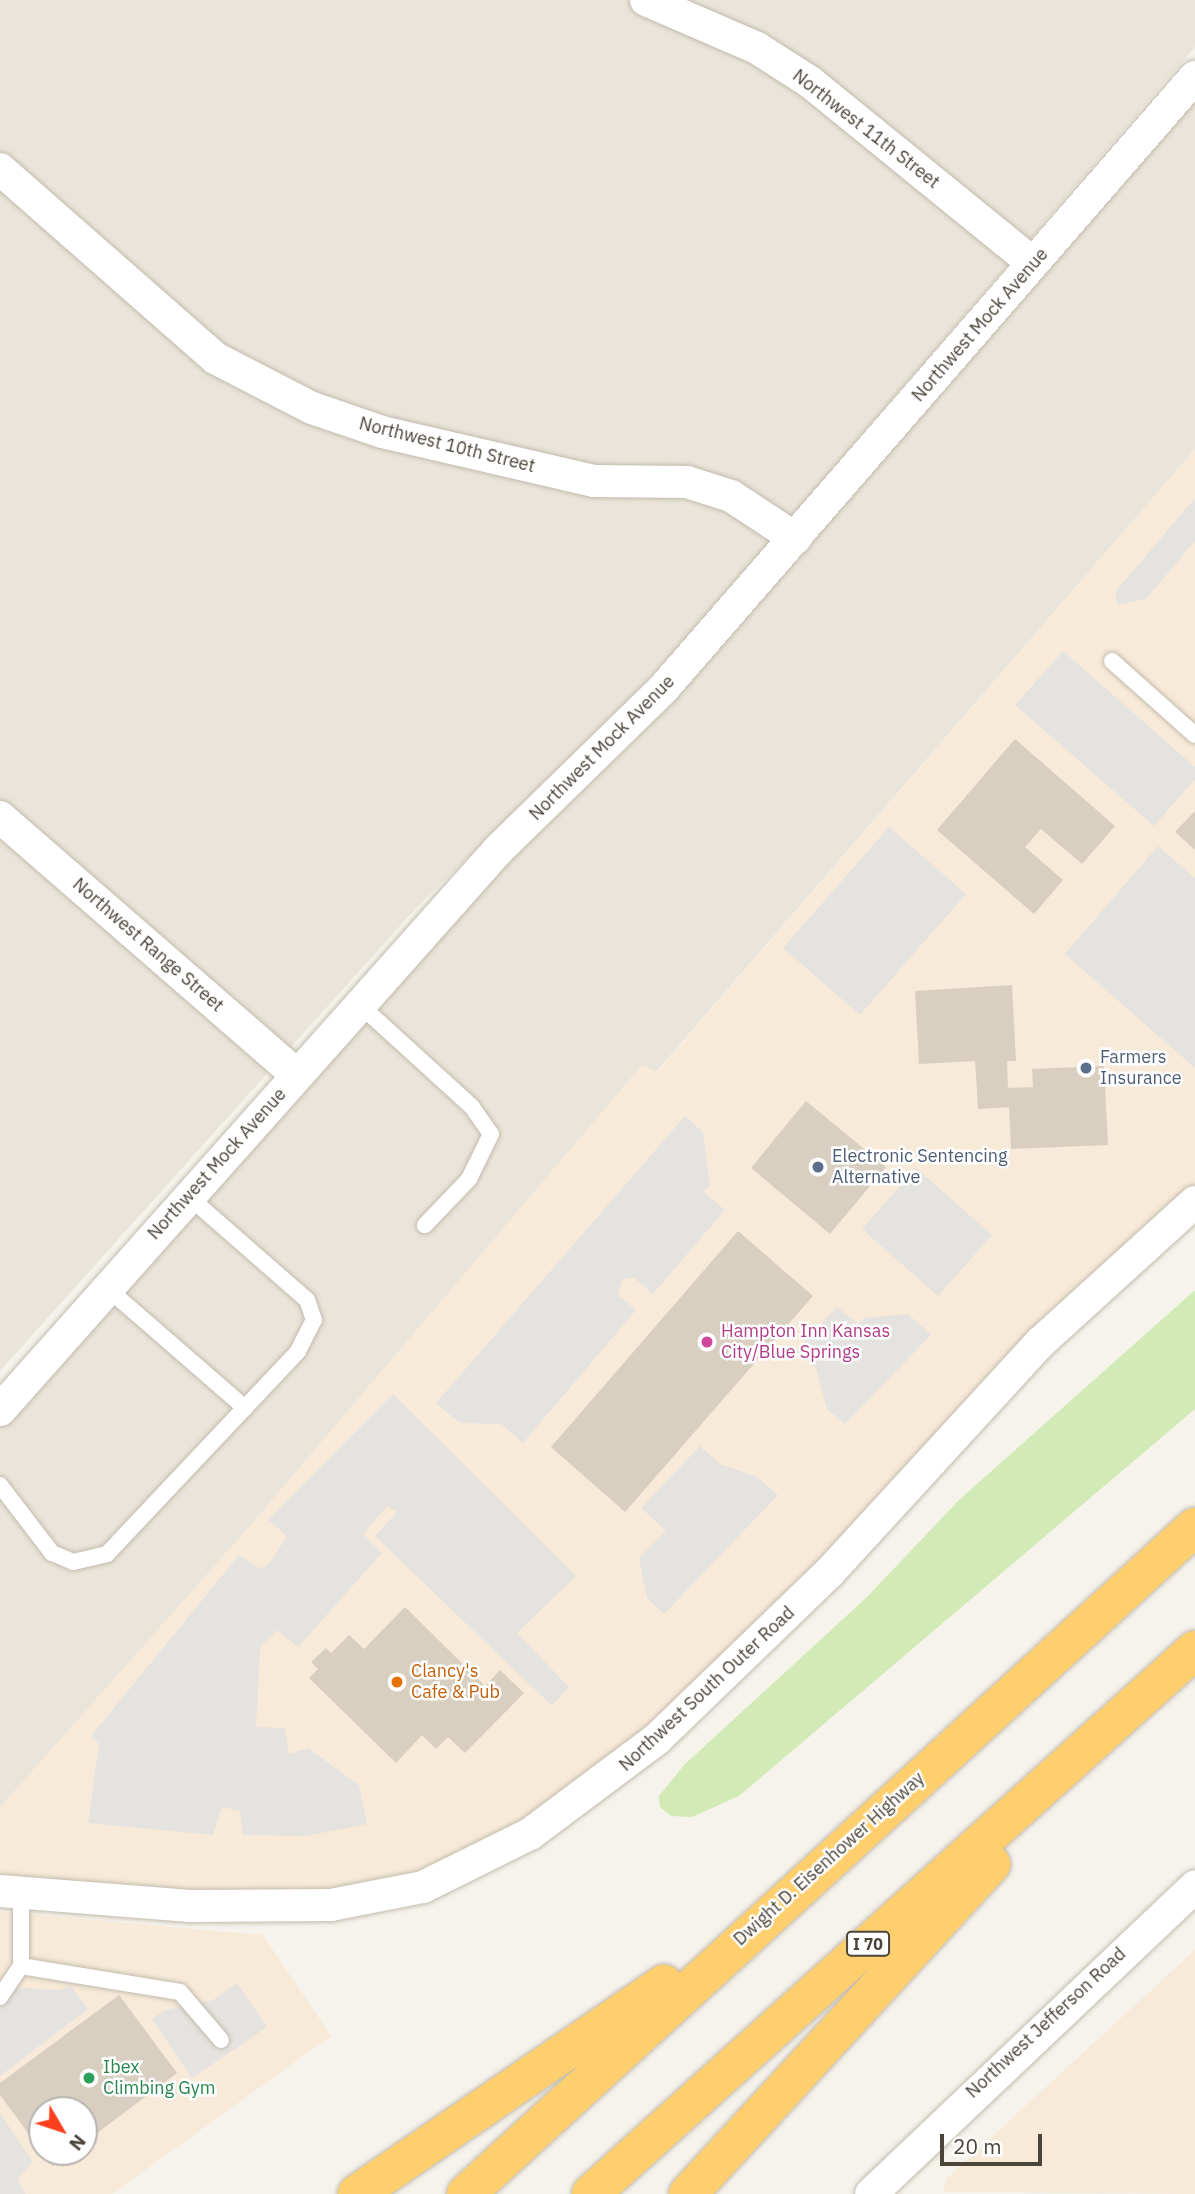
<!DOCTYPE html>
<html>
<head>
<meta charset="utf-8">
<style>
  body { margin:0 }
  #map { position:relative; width:1195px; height:2194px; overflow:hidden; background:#f6f3ec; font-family:"IBM Plex Sans",sans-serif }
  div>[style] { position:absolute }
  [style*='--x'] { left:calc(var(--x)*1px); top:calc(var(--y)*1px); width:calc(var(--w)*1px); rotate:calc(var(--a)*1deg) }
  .residential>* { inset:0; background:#eae5da }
  .commercial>* { inset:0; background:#f7ead8 }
  .green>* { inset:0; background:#d2eab5 }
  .parking>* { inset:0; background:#e5e3e0 }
  .building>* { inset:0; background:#d8cfc1 }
  .roads { filter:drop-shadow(0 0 2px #c2bbae) drop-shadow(0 0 2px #c2bbae) }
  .service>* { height:16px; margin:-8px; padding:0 8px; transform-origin:8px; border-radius:8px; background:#fff }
  .minor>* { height:32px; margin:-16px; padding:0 16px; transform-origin:16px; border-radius:16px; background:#fff }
  .motorway>* { height:38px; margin:-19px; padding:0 19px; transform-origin:19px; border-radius:19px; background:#ffcf6e }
  .dots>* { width:19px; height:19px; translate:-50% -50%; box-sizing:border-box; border:4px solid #fff; border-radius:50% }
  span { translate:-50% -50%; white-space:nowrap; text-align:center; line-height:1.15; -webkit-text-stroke:5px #fff; paint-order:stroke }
  .shield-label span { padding:2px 5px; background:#fff; border:2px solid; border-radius:5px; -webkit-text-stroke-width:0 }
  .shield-label { font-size:16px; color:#4b4439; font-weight:700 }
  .street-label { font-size:18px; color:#4b4439 }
  .service-label { font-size:18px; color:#4e5e75 }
  .left { translate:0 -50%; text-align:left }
  .hotel-label { font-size:18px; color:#b23c85 }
  .food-label { font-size:18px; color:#c56008 }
  .leisure-label { font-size:18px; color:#27864d }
  .north { position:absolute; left:28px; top:2096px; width:70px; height:70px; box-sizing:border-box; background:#fff; border:2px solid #b7b4b0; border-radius:50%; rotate:129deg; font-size:19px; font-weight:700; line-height:28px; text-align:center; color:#4b4439 }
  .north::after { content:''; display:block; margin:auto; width:24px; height:32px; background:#fc3f1d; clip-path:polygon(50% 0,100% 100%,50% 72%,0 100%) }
  .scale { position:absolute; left:940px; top:2134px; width:102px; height:32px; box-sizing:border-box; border:4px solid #4b4439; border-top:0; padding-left:9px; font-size:21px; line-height:24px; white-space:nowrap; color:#4b4439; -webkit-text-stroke:5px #fff; paint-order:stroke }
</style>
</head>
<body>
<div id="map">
  <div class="residential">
    <i style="clip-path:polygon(0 0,1195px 0,1195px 47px,724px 595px,617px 714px,416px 908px,0 1371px)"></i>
    <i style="clip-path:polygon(1195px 77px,1195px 449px,656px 1072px,642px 1066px,250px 1526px,0 1808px,0 1410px)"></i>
  </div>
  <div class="commercial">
    <i style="clip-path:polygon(1195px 449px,1195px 1202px,829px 1573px,530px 1834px,331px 1905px,0 1891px,0 1807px,250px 1526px,642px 1065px,657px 1072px)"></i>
    <i style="clip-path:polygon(evenodd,0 1912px,263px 1935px,331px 2036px,112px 2194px,0 2194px,0 1912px,42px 2110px,84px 2110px,84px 2152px,42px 2152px,42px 2110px)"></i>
    <i style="clip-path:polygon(1195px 1950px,1195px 2194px,943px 2192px,947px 2178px)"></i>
  </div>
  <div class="green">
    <i style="clip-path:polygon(1195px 1290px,1195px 1409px,739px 1796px,692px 1817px,671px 1816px,660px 1807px,659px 1796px,684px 1765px,867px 1597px,959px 1500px)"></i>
  </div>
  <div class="parking">
    <i style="clip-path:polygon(1195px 498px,1195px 541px,1146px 599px,1117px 605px,1116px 591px)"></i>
    <i style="clip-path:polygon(1063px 651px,1195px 767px,1195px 779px,1154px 826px,1015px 705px)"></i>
    <i style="clip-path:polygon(889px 827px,966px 894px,860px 1015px,783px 948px)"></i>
    <i style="clip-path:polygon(1158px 846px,1195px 878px,1195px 1068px,1065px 954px)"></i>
    <i style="clip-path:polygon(685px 1116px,703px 1132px,710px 1185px,704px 1192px,725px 1210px,653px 1294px,633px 1277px,623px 1279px,618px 1295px,636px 1310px,523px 1443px,501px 1424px,460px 1423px,436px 1403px)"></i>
    <i style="clip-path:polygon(916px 1168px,992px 1235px,938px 1296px,862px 1229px)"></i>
    <i style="clip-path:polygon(837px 1307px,858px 1324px,864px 1318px,908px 1314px,931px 1335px,845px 1424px,827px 1409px,816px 1368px,796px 1350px)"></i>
    <i style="clip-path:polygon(393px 1394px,576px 1576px,517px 1633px,569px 1687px,552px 1706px,375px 1536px,397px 1512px,387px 1506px,363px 1534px,382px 1553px,298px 1647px,277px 1630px,260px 1647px,256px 1727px,285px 1728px,289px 1754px,308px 1748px,359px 1785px,367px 1824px,306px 1836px,243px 1835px,240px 1811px,222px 1807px,213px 1835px,88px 1823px,99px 1744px,91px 1736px,239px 1555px,261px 1569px,270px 1563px,287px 1536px,268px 1520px)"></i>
    <i style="clip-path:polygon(700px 1446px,720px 1464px,757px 1477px,778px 1495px,664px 1614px,647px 1598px,639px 1558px,666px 1531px,641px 1508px)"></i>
    <i style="clip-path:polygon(237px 1983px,267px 2027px,192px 2078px,152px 2019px,165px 2010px,213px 2000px)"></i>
    <i style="clip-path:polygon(70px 1985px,88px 2009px,0 2076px,0 1987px,62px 1990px)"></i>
    <i style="clip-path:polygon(0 2113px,33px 2162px,18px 2178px,25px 2194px,0 2194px)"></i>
  </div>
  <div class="building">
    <i style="clip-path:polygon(1015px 739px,1115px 826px,1082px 864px,1041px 829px,1025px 847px,1063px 880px,1034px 914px,937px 830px)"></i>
    <i style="clip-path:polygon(1195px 811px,1195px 850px,1175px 832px)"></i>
    <i style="clip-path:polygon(1012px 985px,1016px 1061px,1007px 1061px,1008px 1088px,1033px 1087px,1032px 1069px,1104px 1066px,1108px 1145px,1011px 1149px,1009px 1107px,978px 1109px,975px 1061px,919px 1064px,915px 991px)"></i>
    <i style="clip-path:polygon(806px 1101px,886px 1167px,830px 1234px,751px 1168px)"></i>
    <i style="clip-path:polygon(738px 1231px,813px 1296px,625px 1512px,551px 1447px)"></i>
    <i style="clip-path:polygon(405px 1607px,485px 1686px,500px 1670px,524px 1693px,465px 1753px,448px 1737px,436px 1749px,422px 1735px,396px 1763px,309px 1678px,318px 1669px,311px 1662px,326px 1648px,331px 1653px,349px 1635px,364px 1649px)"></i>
    <i style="clip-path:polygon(119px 1995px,177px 2073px,84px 2143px,84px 2110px,42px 2110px,42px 2152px,0 2095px,0 2083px)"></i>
    <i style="clip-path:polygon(42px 2152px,71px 2152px,53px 2166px)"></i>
  </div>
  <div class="roads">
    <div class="service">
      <i style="--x:1112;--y:661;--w:111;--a:41.7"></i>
      <i style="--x:359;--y:1004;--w:153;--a:42.3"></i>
      <i style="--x:472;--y:1107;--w:33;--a:55"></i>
      <i style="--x:491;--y:1134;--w:50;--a:116.1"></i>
      <i style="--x:469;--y:1179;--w:64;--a:133.7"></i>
      <i style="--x:107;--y:1288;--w:183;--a:41"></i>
      <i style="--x:0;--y:1485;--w:86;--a:52.6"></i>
      <i style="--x:52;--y:1553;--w:23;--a:23"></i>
      <i style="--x:73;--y:1562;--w:35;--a:-13"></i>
      <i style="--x:107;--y:1554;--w:279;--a:-46.7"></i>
      <i style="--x:298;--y:1351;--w:35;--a:-63"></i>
      <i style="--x:314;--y:1320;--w:21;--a:-109"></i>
      <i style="--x:307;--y:1300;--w:158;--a:-138.8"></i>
      <i style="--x:21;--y:1893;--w:73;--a:90"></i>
      <i style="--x:21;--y:1966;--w:161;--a:9.3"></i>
      <i style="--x:180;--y:1992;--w:63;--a:49.5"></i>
      <i style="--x:0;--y:1997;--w:37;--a:-56"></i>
    </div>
    <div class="minor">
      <i style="--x:646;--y:0;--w:121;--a:23.4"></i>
      <i style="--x:757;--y:48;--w:63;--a:32.7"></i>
      <i style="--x:810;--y:82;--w:287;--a:39.1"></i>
      <i style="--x:0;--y:169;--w:286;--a:41.3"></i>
      <i style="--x:215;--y:358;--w:109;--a:27.3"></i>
      <i style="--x:312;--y:408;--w:74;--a:18.9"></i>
      <i style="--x:382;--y:432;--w:218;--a:13"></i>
      <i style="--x:594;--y:481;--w:93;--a:0.6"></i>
      <i style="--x:687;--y:482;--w:46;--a:17.7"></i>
      <i style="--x:731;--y:496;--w:77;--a:33.3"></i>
      <i style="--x:0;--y:817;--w:392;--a:41"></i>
      <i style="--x:0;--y:1410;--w:749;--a:-48.35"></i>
      <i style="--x:498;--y:850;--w:231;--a:-44.3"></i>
      <i style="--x:663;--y:689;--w:811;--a:-49"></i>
      <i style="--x:0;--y:1891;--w:191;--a:4.5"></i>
      <i style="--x:190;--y:1906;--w:141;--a:-0.4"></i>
      <i style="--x:331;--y:1905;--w:94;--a:-11.1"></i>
      <i style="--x:423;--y:1887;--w:119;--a:-26.4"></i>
      <i style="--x:530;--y:1834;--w:159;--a:-36.8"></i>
      <i style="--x:657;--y:1739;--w:239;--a:-44"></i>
      <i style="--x:829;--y:1573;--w:314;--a:-47.5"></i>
      <i style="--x:1041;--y:1342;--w:208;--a:-42.3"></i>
      <i style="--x:871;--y:2194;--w:447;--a:-43.5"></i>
    </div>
    <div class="motorway">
      <i style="--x:357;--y:2194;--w:372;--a:-34.4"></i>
      <i style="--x:466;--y:2194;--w:988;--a:-42.46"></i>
      <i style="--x:591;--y:2194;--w:813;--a:-42.01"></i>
      <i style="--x:688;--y:2194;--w:448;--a:-47.4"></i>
    </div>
  </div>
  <div class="dots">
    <i style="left:1086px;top:1068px;background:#5c6f8a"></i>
    <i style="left:818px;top:1167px;background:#5c6f8a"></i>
    <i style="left:707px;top:1342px;background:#d1479c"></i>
    <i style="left:397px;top:1682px;background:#e8710a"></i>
    <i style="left:89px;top:2078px;background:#2e9e5b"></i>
  </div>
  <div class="shield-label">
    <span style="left:868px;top:1944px">I 70</span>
  </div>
  <div class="street-label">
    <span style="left:866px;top:129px;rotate:38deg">Northwest 11th Street</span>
    <span style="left:980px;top:325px;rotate:-49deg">Northwest Mock Avenue</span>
    <span style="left:447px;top:445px;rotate:14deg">Northwest 10th Street</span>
    <span style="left:602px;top:748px;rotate:-45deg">Northwest Mock Avenue</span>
    <span style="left:148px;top:945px;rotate:41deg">Northwest Range Street</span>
    <span style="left:217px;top:1164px;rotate:-48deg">Northwest Mock Avenue</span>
    <span style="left:707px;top:1689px;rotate:-43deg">Northwest South Outer Road</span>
    <span style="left:829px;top:1859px;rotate:-42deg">Dwight D. Eisenhower Highway</span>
    <span style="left:1046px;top:2023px;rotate:-43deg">Northwest Jefferson Road</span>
  </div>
  <div class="service-label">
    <span class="left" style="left:1100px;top:1068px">Farmers<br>Insurance</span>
    <span class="left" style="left:832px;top:1167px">Electronic Sentencing<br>Alternative</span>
  </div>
  <div class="hotel-label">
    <span class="left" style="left:721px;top:1342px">Hampton Inn Kansas<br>City/Blue Springs</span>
  </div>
  <div class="food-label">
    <span class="left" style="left:411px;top:1682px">Clancy's<br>Cafe &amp; Pub</span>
  </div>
  <div class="leisure-label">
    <span class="left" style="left:103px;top:2078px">Ibex<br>Climbing Gym</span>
  </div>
  <div class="north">N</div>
  <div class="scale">20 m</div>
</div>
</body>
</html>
